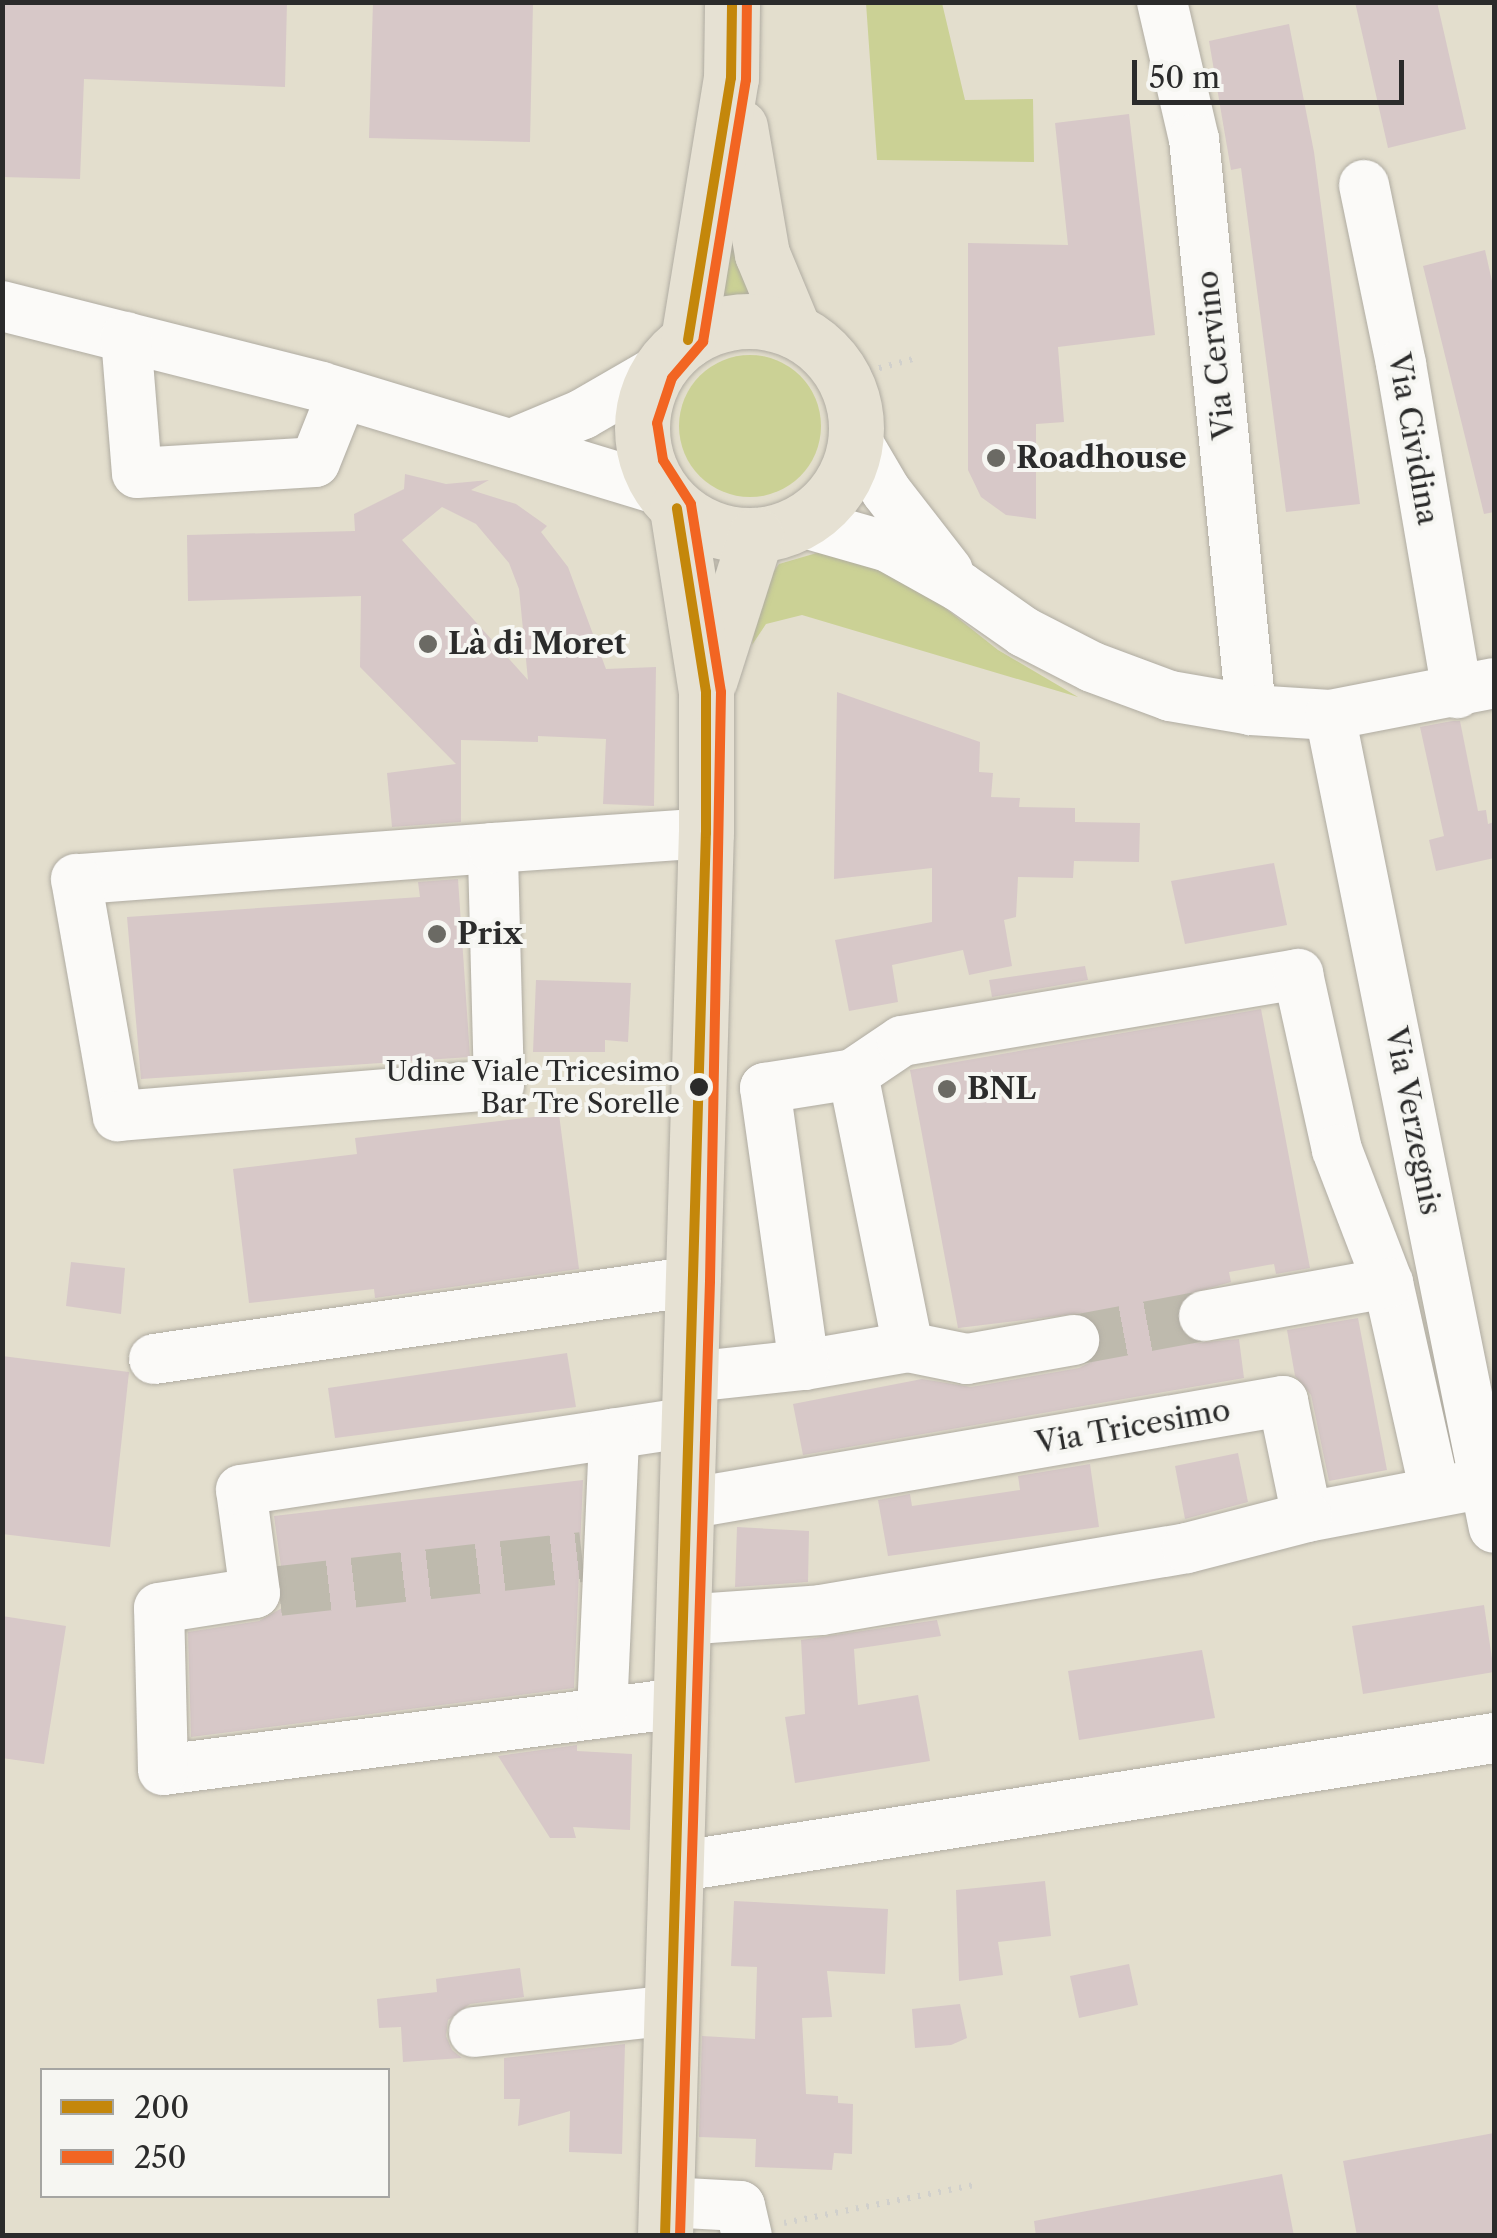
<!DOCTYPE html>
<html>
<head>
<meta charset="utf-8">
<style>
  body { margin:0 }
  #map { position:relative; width:1497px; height:2238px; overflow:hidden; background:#e3decd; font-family:"Libre Caslon Text",serif }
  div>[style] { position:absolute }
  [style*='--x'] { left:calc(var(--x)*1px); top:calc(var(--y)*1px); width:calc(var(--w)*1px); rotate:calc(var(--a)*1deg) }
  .green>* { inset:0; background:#cbd195 }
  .round { border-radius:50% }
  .building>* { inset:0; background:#d7c8c8 }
  .minor-tunnel>* { height:50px; margin-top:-25px; transform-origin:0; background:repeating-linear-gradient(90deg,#bebaad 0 50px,transparent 0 75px) }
  .path>* { height:6px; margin-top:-3px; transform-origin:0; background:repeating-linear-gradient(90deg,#d1d0cc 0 2.5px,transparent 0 10.5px) }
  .roads { filter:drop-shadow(0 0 2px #b0aca2) drop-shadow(0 0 2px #b0aca2) }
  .minor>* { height:50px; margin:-25px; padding:0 25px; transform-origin:25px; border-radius:25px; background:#fbfaf8 }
  .major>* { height:55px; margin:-27.5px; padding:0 27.5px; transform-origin:27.5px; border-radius:27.5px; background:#e6e1d3 }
  .major>.ring { margin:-27.5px; padding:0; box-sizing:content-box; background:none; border:55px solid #e6e1d3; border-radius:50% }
  .bus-1>* { height:10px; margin:-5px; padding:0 5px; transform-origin:5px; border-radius:5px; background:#c4870b }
  .bus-2>* { height:10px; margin:-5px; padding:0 5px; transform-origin:5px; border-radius:5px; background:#f26522 }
  .dots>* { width:28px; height:28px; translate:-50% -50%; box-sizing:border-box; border:5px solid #f6f6f2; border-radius:50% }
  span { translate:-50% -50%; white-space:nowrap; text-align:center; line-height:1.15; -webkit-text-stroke:8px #f6f6f2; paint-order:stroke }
  .bus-label { font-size:28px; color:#2b2b2b }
  .right { translate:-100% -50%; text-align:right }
  .street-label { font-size:30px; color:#2b2b2b }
  .poi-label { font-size:30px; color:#2b2b2b; font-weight:700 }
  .left { translate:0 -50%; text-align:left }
  .frame { position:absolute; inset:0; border:5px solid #2b2b2b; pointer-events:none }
  .legend { position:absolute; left:40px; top:2068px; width:350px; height:130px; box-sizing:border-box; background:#f6f6f2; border:2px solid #a5a5a2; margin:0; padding:12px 18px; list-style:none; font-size:30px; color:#2b2b2b }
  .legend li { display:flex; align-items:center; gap:20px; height:50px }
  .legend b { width:50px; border:2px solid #a5a5a2 }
  .scale { position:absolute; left:1132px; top:60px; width:272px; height:45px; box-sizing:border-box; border:5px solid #2b2b2b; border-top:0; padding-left:12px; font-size:30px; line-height:35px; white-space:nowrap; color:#2b2b2b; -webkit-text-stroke:8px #f6f6f2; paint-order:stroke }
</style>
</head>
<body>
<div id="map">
  <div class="green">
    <i style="clip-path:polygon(866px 3px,942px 3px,965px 100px,1033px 99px,1034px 162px,877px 160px)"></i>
    <i style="clip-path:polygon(730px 135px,760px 297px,719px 298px)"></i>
    <i class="round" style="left:679px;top:355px;width:142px;height:142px"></i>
    <i style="clip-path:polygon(827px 550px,896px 569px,998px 650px,1078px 697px,802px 615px,766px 624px,752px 645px,761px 589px,779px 564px)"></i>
  </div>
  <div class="building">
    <i style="clip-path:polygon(2px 2px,287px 2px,285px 87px,84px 79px,80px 179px,2px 177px)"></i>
    <i style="clip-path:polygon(373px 2px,533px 2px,530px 142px,369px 138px)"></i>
    <i style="clip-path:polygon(1355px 2px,1437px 2px,1466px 129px,1388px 148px)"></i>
    <i style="clip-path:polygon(1289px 24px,1314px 152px,1360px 504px,1286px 512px,1241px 168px,1231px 170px,1209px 41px)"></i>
    <i style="clip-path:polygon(1129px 114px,1155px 335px,1058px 347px,1064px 422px,1036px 424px,1036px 519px,1006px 515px,981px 497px,968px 470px,968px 243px,1068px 245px,1055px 123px)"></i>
    <i style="clip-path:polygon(1485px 250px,1494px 290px,1494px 512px,1484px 514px,1423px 266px)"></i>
    <i style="clip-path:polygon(evenodd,405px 474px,446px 484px,489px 480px,471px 490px,516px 504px,547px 526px,541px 532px,568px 567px,606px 669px,656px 667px,654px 806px,603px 804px,606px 739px,538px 736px,538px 742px,461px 740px,461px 822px,392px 827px,387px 773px,456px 764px,360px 667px,361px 596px,188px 601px,187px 535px,355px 531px,354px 514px,404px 489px,405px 474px,442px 507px,476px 524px,509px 563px,519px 589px,528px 680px,402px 540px,442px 507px)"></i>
    <i style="clip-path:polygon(837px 692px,980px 742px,979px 772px,993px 773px,991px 797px,1020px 798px,1019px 807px,1075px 808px,1075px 822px,1140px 823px,1139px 862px,1074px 861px,1073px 878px,1018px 877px,1016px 917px,1004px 920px,1012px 966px,969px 975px,963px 950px,892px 965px,898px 1002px,849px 1011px,835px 940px,932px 922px,932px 868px,834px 879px)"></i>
    <i style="clip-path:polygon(1452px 721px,1460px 721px,1478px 811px,1486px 810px,1488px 824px,1494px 822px,1494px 858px,1436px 871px,1429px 840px,1444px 836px,1420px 727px)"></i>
    <i style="clip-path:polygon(1274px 863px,1287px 925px,1185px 944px,1171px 881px)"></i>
    <i style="clip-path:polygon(458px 879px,470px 1057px,141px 1079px,127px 917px,420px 897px,418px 882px)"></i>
    <i style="clip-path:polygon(1085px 966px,1088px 980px,992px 997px,989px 980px)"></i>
    <i style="clip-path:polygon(536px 980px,631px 983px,628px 1042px,605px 1040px,605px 1052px,533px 1052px)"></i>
    <i style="clip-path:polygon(1261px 1009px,1310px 1268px,1276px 1274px,1274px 1264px,1229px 1272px,1231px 1282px,1185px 1295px,1176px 1320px,1182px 1334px,1195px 1343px,1239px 1339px,1244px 1378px,803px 1455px,793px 1404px,922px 1379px,971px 1387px,1079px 1368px,1093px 1361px,1101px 1349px,1097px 1322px,1083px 1313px,958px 1328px,910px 1070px)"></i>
    <i style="clip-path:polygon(559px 1114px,579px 1269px,375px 1298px,374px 1289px,249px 1303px,233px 1169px,357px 1154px,355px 1138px)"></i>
    <i style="clip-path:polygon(71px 1262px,125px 1268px,121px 1314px,66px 1306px)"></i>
    <i style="clip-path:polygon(1358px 1318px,1387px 1470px,1329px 1481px,1311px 1395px,1295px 1376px,1287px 1330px)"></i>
    <i style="clip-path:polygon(567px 1353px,576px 1407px,335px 1438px,328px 1388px)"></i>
    <i style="clip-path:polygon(2px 1356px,129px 1372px,110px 1547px,2px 1534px)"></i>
    <i style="clip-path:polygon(1238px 1453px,1248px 1502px,1185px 1519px,1175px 1466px)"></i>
    <i style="clip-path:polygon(1090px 1464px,1099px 1527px,888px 1556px,878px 1500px,910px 1494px,912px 1506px,1020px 1490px,1018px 1476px)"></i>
    <i style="clip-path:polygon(583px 1480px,574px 1688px,191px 1737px,188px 1632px,259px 1621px,282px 1608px,284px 1589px,274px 1516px)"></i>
    <i style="clip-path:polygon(737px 1527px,809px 1531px,808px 1582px,735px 1587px)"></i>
    <i style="clip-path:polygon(1484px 1605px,1494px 1672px,1363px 1694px,1352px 1626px)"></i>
    <i style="clip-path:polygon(2px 1616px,66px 1626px,44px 1764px,2px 1758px)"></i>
    <i style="clip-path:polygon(937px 1620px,941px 1636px,854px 1649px,858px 1705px,918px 1695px,930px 1761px,795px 1783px,785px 1717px,805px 1714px,801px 1640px)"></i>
    <i style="clip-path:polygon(1202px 1650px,1215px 1718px,1079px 1740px,1068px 1671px)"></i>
    <i style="clip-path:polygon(577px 1745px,577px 1751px,632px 1754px,630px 1830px,573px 1827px,576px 1838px,550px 1838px,498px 1756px)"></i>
    <i style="clip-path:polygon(1045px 1881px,1051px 1936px,998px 1942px,1003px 1975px,959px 1981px,956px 1890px)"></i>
    <i style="clip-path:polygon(734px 1901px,888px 1909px,885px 1974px,827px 1971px,832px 2017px,802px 2018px,806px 2094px,838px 2096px,838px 2103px,853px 2104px,852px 2154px,834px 2153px,832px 2170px,755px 2167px,756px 2139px,699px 2137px,702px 2036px,755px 2039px,757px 1967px,731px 1966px)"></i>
    <i style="clip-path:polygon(1129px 1964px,1138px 2005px,1079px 2018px,1070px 1976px)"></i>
    <i style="clip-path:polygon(520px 1968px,524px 1997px,470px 2004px,448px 2020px,446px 2036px,452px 2050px,462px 2058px,403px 2062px,401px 2027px,379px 2028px,377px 1999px,437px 1992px,436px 1979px)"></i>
    <i style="clip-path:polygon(960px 2004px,967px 2038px,951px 2045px,915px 2048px,912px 2009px)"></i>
    <i style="clip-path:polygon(625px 2044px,622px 2154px,569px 2152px,570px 2111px,518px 2126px,520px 2099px,504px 2099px,504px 2058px)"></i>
    <i style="clip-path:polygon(1494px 2133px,1494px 2236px,1357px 2236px,1343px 2161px)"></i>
    <i style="clip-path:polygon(1282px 2174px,1294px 2236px,1036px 2236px,1034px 2221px)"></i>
  </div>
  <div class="minor-tunnel">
    <i style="--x:1074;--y:1340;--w:132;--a:-10.5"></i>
    <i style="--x:279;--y:1591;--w:305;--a:-6.4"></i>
  </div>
  <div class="path">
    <i style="--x:869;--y:371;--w:46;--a:-15.3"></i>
    <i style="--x:784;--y:2223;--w:199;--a:-11.3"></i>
  </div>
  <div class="roads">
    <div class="minor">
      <i style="--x:1162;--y:2;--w:141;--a:76.9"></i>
      <i style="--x:1194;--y:139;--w:574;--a:84.3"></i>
      <i style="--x:1364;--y:185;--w:183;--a:78.3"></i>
      <i style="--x:1401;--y:364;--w:334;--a:80.3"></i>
      <i style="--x:2;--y:306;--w:329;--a:14.2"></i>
      <i style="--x:321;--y:387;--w:355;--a:16.9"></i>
      <i style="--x:126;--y:337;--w:136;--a:85.4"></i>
      <i style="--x:137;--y:473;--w:178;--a:-3.5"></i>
      <i style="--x:315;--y:462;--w:73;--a:-68.3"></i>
      <i style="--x:856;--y:440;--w:59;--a:59.5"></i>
      <i style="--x:886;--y:491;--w:101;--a:52.2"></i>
      <i style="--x:514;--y:443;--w:75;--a:-22.8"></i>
      <i style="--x:583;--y:414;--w:88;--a:-30.1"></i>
      <i style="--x:801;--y:522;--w:91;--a:16"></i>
      <i style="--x:888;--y:547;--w:82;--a:29.1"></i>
      <i style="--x:960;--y:587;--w:78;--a:35.1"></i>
      <i style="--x:1024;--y:632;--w:76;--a:27.2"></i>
      <i style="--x:1092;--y:667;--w:83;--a:20.4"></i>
      <i style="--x:1170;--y:696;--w:82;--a:9.8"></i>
      <i style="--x:1251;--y:710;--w:79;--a:3.6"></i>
      <i style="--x:1330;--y:715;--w:167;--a:-11"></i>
      <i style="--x:1330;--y:715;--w:829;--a:78.6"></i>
      <i style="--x:493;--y:848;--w:418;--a:175.7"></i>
      <i style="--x:76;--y:879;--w:241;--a:80"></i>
      <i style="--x:118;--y:1116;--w:382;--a:-4.7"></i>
      <i style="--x:499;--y:1085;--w:237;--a:-91.5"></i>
      <i style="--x:493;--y:848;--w:214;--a:-4"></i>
      <i style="--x:853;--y:1074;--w:278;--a:78.6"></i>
      <i style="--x:908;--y:1347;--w:106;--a:170.2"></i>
      <i style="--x:804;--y:1365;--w:280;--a:-98"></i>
      <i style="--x:765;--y:1088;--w:89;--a:-9"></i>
      <i style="--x:853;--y:1074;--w:59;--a:-34"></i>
      <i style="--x:902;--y:1041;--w:402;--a:-9.6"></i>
      <i style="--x:1298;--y:974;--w:180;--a:77.5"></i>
      <i style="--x:1337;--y:1150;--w:142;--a:69"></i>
      <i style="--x:1388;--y:1283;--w:214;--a:77.3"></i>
      <i style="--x:1204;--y:1316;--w:187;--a:-10.2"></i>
      <i style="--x:908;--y:1347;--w:60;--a:11.5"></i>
      <i style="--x:967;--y:1359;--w:109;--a:-10.1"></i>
      <i style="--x:154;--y:1359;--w:547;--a:-8.2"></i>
      <i style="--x:691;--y:1377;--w:114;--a:-6.1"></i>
      <i style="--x:686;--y:1504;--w:606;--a:-9.79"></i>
      <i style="--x:1283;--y:1401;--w:118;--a:78.3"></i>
      <i style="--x:1307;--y:1517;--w:182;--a:-10.8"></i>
      <i style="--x:682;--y:1620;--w:139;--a:-4.1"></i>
      <i style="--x:821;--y:1610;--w:371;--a:-9.6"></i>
      <i style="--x:1187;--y:1548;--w:124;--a:-14.5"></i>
      <i style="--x:679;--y:1703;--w:520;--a:172.6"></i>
      <i style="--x:163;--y:1770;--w:162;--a:-91.4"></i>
      <i style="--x:159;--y:1608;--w:97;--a:-8.9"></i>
      <i style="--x:255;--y:1593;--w:104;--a:-97.7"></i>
      <i style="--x:241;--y:1490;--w:453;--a:-8.6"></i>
      <i style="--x:602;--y:1713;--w:280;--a:-87.5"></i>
      <i style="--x:675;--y:1867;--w:829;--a:-8.95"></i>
      <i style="--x:474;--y:2032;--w:199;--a:-6.3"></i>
      <i style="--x:667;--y:2202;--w:73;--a:3.1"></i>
      <i style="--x:740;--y:2206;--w:31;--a:77"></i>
    </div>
    <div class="major">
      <i style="--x:740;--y:127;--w:129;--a:80.2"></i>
      <i style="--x:762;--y:254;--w:83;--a:67.4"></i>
      <i class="ring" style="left:642px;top:321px;width:159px;height:159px"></i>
      <i style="--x:688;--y:340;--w:266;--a:-80.7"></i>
      <i style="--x:731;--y:78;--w:76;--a:-89.2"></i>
      <i style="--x:710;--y:679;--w:151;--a:-72.3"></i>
      <i style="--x:665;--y:2236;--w:1404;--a:-88.33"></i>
      <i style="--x:706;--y:833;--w:141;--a:-90"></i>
      <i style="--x:706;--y:692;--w:186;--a:-99"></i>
    </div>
  </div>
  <div class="bus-1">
    <i style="--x:688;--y:340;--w:266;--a:-80.7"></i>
    <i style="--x:731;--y:78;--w:76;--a:-89.2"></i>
    <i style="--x:665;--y:2236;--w:1404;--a:-88.33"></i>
    <i style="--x:706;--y:833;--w:141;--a:-90"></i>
    <i style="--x:706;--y:692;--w:186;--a:-99"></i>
  </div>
  <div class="bus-2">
    <i style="--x:680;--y:2236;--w:955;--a:-88.2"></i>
    <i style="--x:710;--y:1281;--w:589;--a:-88.93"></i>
    <i style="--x:721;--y:692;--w:190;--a:-99.1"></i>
    <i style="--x:691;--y:504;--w:52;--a:-122.5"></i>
    <i style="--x:663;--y:460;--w:37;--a:-99"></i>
    <i style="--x:657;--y:423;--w:47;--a:-71.6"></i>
    <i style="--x:672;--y:378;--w:48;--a:-49.3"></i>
    <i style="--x:703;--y:342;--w:266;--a:-80.7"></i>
    <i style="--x:746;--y:80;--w:78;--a:-89.3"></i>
  </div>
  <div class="dots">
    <i style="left:996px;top:458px;background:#6b6a64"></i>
    <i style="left:428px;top:644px;background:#6b6a64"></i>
    <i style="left:437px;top:934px;background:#6b6a64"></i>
    <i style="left:699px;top:1087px;background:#2b2b2b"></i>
    <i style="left:947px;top:1089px;background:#6b6a64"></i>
  </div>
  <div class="bus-label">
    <span class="right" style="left:680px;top:1087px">Udine Viale Tricesimo<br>Bar Tre Sorelle</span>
  </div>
  <div class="street-label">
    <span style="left:1216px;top:355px;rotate:-96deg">Via Cervino</span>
    <span style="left:1413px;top:439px;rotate:80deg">Via Cividina</span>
    <span style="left:1413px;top:1121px;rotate:79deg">Via Verzegnis</span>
    <span style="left:1133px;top:1427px;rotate:-10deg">Via Tricesimo</span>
  </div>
  <div class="poi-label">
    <span class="left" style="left:1016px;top:458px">Roadhouse</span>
    <span class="left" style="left:448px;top:644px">Là di Moret</span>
    <span class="left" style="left:457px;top:934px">Prix</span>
    <span class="left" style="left:967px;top:1089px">BNL</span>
  </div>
  <div class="frame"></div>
  <ul class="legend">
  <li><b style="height:12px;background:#c4870b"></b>200</li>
  <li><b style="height:12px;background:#f26522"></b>250</li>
  </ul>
  <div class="scale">50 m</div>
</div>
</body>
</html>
